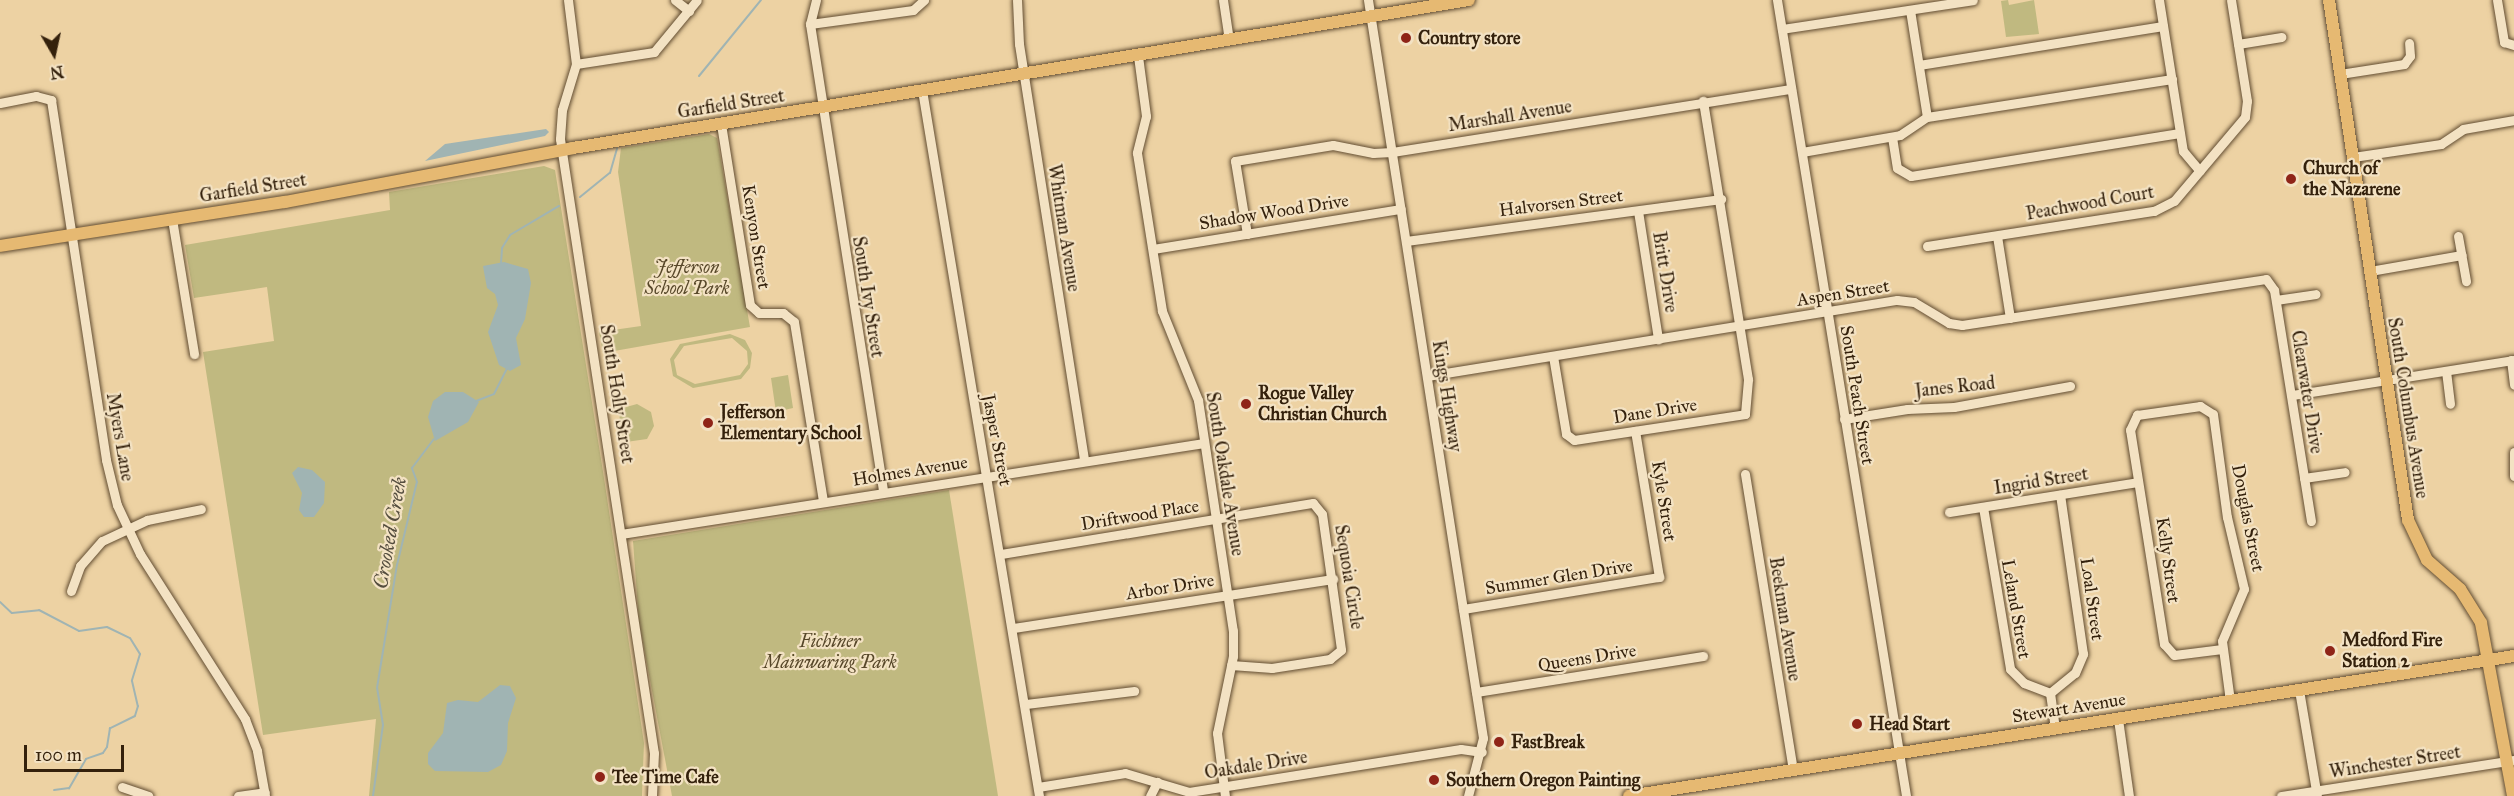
<!DOCTYPE html>
<html>
<head>
<meta charset="utf-8">
<style>
  body { margin:0 }
  #map { position:relative; width:2514px; height:796px; overflow:hidden; background:#edd2a3; font-family:"IM FELL Great Primer",serif }
  div>[style] { position:absolute }
  [style*='--x'] { left:calc(var(--x)*1px); top:calc(var(--y)*1px); width:calc(var(--w)*1px); rotate:calc(var(--a)*1deg) }
  .green>* { inset:0; background:#c0b980 }
  .water>* { inset:0; background:#a0b4b3 }
  .stream>* { height:2px; margin:-1px; padding:0 1px; transform-origin:1px; border-radius:1px; background:#a0b4b3 }
  .roads { filter:drop-shadow(0 0 2px #624d32) drop-shadow(0 0 2px #624d32) }
  .minor>* { height:9px; margin:-4.5px; padding:0 4.5px; transform-origin:4.5px; border-radius:4.5px; background:#f3e2c3 }
  .major>* { height:12px; margin:-6px; padding:0 6px; transform-origin:6px; border-radius:6px; background:#e6b972 }
  .dots>* { width:16px; height:16px; translate:-50% -50%; box-sizing:border-box; border:3px solid #f3e2c3; border-radius:50% }
  span { translate:-50% -50%; white-space:nowrap; text-align:center; line-height:1.15; -webkit-text-stroke:4.5px #f3e2c3; paint-order:stroke }
  .poi-label { font-size:18px; color:#34210c; font-weight:700 }
  .left { translate:0 -50%; text-align:left }
  .street-label { font-size:18px; color:#34210c }
  .park-label { font-size:18px; color:#574729; font-style:italic }
  .water-label { font-size:20px; color:#544d3e; font-style:italic }
  .north { position:absolute; left:24px; top:24px; width:60px; height:60px; -webkit-text-stroke:4px #f3e2c3; paint-order:stroke; rotate:171deg; font-size:16px; font-weight:700; line-height:24px; text-align:center; color:#34210c }
  .north::after { content:''; display:block; margin:auto; width:21px; height:27px; background:#34210c; clip-path:polygon(50% 0,100% 100%,50% 72%,0 100%) }
  .scale { position:absolute; left:24px; top:745px; width:100px; height:27px; box-sizing:border-box; border:3px solid #34210c; border-top:0; padding-left:8px; font-size:18px; line-height:21px; white-space:nowrap; color:#34210c; -webkit-text-stroke:4px #f3e2c3; paint-order:stroke }
</style>
</head>
<body>
<div id="map">
  <div class="green">
    <i style="clip-path:polygon(2008px 0,2009px 5px,2034px 0,2039px 34px,2006px 37px,2001px 1px)"></i>
    <i style="clip-path:polygon(709px 134px,717px 138px,750px 327px,603px 353px,599px 332px,641px 326px,618px 172px,621px 148px)"></i>
    <i style="clip-path:polygon(544px 166px,555px 170px,604px 478px,644px 743px,642px 796px,369px 796px,376px 719px,263px 735px,203px 352px,274px 341px,267px 287px,194px 298px,185px 245px,390px 210px,389px 192px)"></i>
    <i style="clip-path:polygon(evenodd,730px 334px,745px 340px,752px 353px,750px 368px,741px 379px,693px 388px,673px 376px,670px 359px,680px 344px,730px 334px,732px 338px,747px 351px,748px 364px,740px 375px,695px 384px,677px 375px,674px 360px,684px 346px,732px 338px)"></i>
    <i style="clip-path:polygon(788px 375px,793px 408px,776px 412px,771px 378px)"></i>
    <i style="clip-path:polygon(637px 404px,651px 412px,654px 426px,647px 439px,626px 442px,621px 437px,619px 409px)"></i>
    <i style="clip-path:polygon(949px 490px,998px 796px,672px 796px,639px 622px,633px 541px)"></i>
  </div>
  <div class="water">
    <i style="clip-path:polygon(546px 129px,549px 132px,545px 136px,425px 161px,445px 144px)"></i>
    <i style="clip-path:polygon(504px 262px,528px 269px,531px 283px,525px 319px,516px 338px,521px 365px,510px 371px,499px 365px,488px 332px,498px 305px,495px 294px,487px 288px,484px 272px,483px 266px)"></i>
    <i style="clip-path:polygon(445px 392px,463px 392px,479px 402px,468px 422px,435px 441px,428px 417px,433px 401px)"></i>
    <i style="clip-path:polygon(298px 467px,312px 470px,325px 482px,324px 503px,314px 517px,304px 517px,299px 510px,302px 493px,292px 473px)"></i>
    <i style="clip-path:polygon(500px 685px,510px 686px,516px 698px,508px 723px,507px 751px,501px 765px,488px 772px,435px 771px,428px 764px,428px 753px,443px 733px,447px 703px,458px 700px,478px 702px)"></i>
  </div>
  <div class="stream">
    <i style="--x:699;--y:76;--w:98;--a:-50.8"></i>
    <i style="--x:580;--y:197;--w:38;--a:-39"></i>
    <i style="--x:610;--y:173;--w:26;--a:-74"></i>
    <i style="--x:501;--y:263;--w:15;--a:-86"></i>
    <i style="--x:502;--y:248;--w:15;--a:-58"></i>
    <i style="--x:510;--y:235;--w:57;--a:-30.6"></i>
    <i style="--x:476;--y:401;--w:19;--a:-21"></i>
    <i style="--x:494;--y:394;--w:28;--a:-63"></i>
    <i style="--x:0;--y:602;--w:16;--a:43"></i>
    <i style="--x:12;--y:613;--w:27;--a:-6"></i>
    <i style="--x:39;--y:610;--w:45;--a:27.7"></i>
    <i style="--x:79;--y:631;--w:28;--a:-8"></i>
    <i style="--x:107;--y:627;--w:25;--a:26"></i>
    <i style="--x:130;--y:638;--w:19;--a:58"></i>
    <i style="--x:140;--y:654;--w:28;--a:107"></i>
    <i style="--x:132;--y:681;--w:26;--a:77"></i>
    <i style="--x:138;--y:706;--w:10;--a:107"></i>
    <i style="--x:135;--y:716;--w:28;--a:154"></i>
    <i style="--x:110;--y:728;--w:19;--a:99"></i>
    <i style="--x:107;--y:747;--w:7;--a:124"></i>
    <i style="--x:103;--y:753;--w:18;--a:161"></i>
    <i style="--x:86;--y:759;--w:34;--a:120"></i>
    <i style="--x:69;--y:788;--w:15;--a:172"></i>
    <i style="--x:373;--y:796;--w:72;--a:-82"></i>
    <i style="--x:383;--y:725;--w:37;--a:-99"></i>
    <i style="--x:377;--y:688;--w:125;--a:-80.8"></i>
    <i style="--x:397;--y:565;--w:85;--a:-76.5"></i>
    <i style="--x:417;--y:482;--w:15;--a:-110"></i>
    <i style="--x:412;--y:468;--w:36;--a:-53"></i>
  </div>
  <div class="roads">
    <div class="minor">
      <i style="--x:568;--y:0;--w:64;--a:82.9"></i>
      <i style="--x:576;--y:64;--w:48;--a:106.9"></i>
      <i style="--x:562;--y:110;--w:29;--a:94"></i>
      <i style="--x:560;--y:139;--w:621;--a:81.3"></i>
      <i style="--x:654;--y:753;--w:43;--a:92.7"></i>
      <i style="--x:675;--y:0;--w:18;--a:38"></i>
      <i style="--x:816;--y:0;--w:25;--a:104"></i>
      <i style="--x:810;--y:24;--w:104;--a:-7.7"></i>
      <i style="--x:913;--y:10;--w:15;--a:-42"></i>
      <i style="--x:1017;--y:0;--w:44;--a:87.4"></i>
      <i style="--x:1019;--y:44;--w:421;--a:81.1"></i>
      <i style="--x:1223;--y:0;--w:40;--a:81.5"></i>
      <i style="--x:1368;--y:0;--w:747;--a:81.14"></i>
      <i style="--x:1483;--y:738;--w:60;--a:104.5"></i>
      <i style="--x:1777;--y:0;--w:806;--a:80.79"></i>
      <i style="--x:2159;--y:0;--w:153;--a:81"></i>
      <i style="--x:2183;--y:151;--w:26;--a:50"></i>
      <i style="--x:2497;--y:0;--w:43;--a:80.5"></i>
      <i style="--x:2504;--y:42;--w:10;--a:17"></i>
      <i style="--x:1910;--y:10;--w:108;--a:81"></i>
      <i style="--x:810;--y:24;--w:474;--a:81.1"></i>
      <i style="--x:1782;--y:29;--w:193;--a:-8.6"></i>
      <i style="--x:2238;--y:44;--w:44;--a:-9.2"></i>
      <i style="--x:1138;--y:56;--w:61;--a:82.4"></i>
      <i style="--x:1146;--y:116;--w:38;--a:104"></i>
      <i style="--x:1137;--y:153;--w:160;--a:81"></i>
      <i style="--x:1162;--y:311;--w:96;--a:68"></i>
      <i style="--x:1198;--y:400;--w:234;--a:81.4"></i>
      <i style="--x:1233;--y:631;--w:25;--a:90"></i>
      <i style="--x:1233;--y:656;--w:79;--a:101.7"></i>
      <i style="--x:1217;--y:733;--w:64;--a:82.8"></i>
      <i style="--x:576;--y:64;--w:79;--a:-8.7"></i>
      <i style="--x:654;--y:52;--w:67;--a:-50.4"></i>
      <i style="--x:1919;--y:65;--w:247;--a:-9.1"></i>
      <i style="--x:2340;--y:74;--w:65;--a:-8.9"></i>
      <i style="--x:2404;--y:64;--w:10;--a:-53"></i>
      <i style="--x:2410;--y:56;--w:13;--a:-94"></i>
      <i style="--x:922;--y:90;--w:716;--a:80.59"></i>
      <i style="--x:0;--y:103;--w:37;--a:-11"></i>
      <i style="--x:36;--y:96;--w:16;--a:15"></i>
      <i style="--x:51;--y:100;--w:364;--a:81.3"></i>
      <i style="--x:106;--y:460;--w:46;--a:76.3"></i>
      <i style="--x:117;--y:505;--w:54;--a:64.9"></i>
      <i style="--x:140;--y:554;--w:196;--a:57.5"></i>
      <i style="--x:245;--y:719;--w:34;--a:69"></i>
      <i style="--x:257;--y:751;--w:46;--a:79.9"></i>
      <i style="--x:721;--y:124;--w:183;--a:80.9"></i>
      <i style="--x:750;--y:305;--w:12;--a:42"></i>
      <i style="--x:759;--y:313;--w:24;--a:0"></i>
      <i style="--x:783;--y:313;--w:14;--a:39"></i>
      <i style="--x:794;--y:322;--w:181;--a:80.8"></i>
      <i style="--x:1892;--y:137;--w:31;--a:81"></i>
      <i style="--x:1897;--y:168;--w:16;--a:30"></i>
      <i style="--x:1911;--y:176;--w:272;--a:-9.1"></i>
      <i style="--x:1802;--y:152;--w:99;--a:-9.8"></i>
      <i style="--x:1900;--y:135;--w:32;--a:-34"></i>
      <i style="--x:1927;--y:117;--w:248;--a:-8.8"></i>
      <i style="--x:2353;--y:157;--w:89;--a:-8.4"></i>
      <i style="--x:2441;--y:144;--w:27;--a:-34"></i>
      <i style="--x:2463;--y:129;--w:52;--a:-10"></i>
      <i style="--x:1638;--y:211;--w:130;--a:81.1"></i>
      <i style="--x:172;--y:219;--w:137;--a:80.7"></i>
      <i style="--x:1247;--y:234;--w:74;--a:-99.3"></i>
      <i style="--x:1235;--y:161;--w:99;--a:-9.3"></i>
      <i style="--x:1333;--y:145;--w:41;--a:11.3"></i>
      <i style="--x:1373;--y:153;--w:19;--a:-3"></i>
      <i style="--x:1392;--y:152;--w:404;--a:-9"></i>
      <i style="--x:1997;--y:236;--w:83;--a:81"></i>
      <i style="--x:2458;--y:236;--w:46;--a:79.9"></i>
      <i style="--x:1406;--y:241;--w:318;--a:-7.6"></i>
      <i style="--x:1927;--y:246;--w:230;--a:-8.8"></i>
      <i style="--x:2154;--y:211;--w:22;--a:-27"></i>
      <i style="--x:2174;--y:201;--w:110;--a:-49.8"></i>
      <i style="--x:2245;--y:117;--w:16;--a:-83"></i>
      <i style="--x:2247;--y:101;--w:102;--a:-99"></i>
      <i style="--x:1153;--y:249;--w:251;--a:-9.2"></i>
      <i style="--x:2370;--y:271;--w:93;--a:-9.9"></i>
      <i style="--x:2276;--y:300;--w:40;--a:-8.5"></i>
      <i style="--x:1553;--y:356;--w:79;--a:80.5"></i>
      <i style="--x:1566;--y:434;--w:10;--a:37"></i>
      <i style="--x:1574;--y:440;--w:173;--a:-8.6"></i>
      <i style="--x:1745;--y:414;--w:35;--a:-85"></i>
      <i style="--x:1748;--y:379;--w:282;--a:-99.2"></i>
      <i style="--x:2511;--y:360;--w:25;--a:83"></i>
      <i style="--x:2446;--y:371;--w:33;--a:83"></i>
      <i style="--x:1427;--y:376;--w:476;--a:-9.2"></i>
      <i style="--x:1897;--y:300;--w:17;--a:7"></i>
      <i style="--x:1914;--y:302;--w:41;--a:31"></i>
      <i style="--x:1949;--y:323;--w:13;--a:9"></i>
      <i style="--x:1962;--y:325;--w:307;--a:-8.6"></i>
      <i style="--x:2266;--y:279;--w:14;--a:54"></i>
      <i style="--x:2274;--y:290;--w:234;--a:80.9"></i>
      <i style="--x:2292;--y:395;--w:225;--a:-9"></i>
      <i style="--x:1844;--y:419;--w:64;--a:-9"></i>
      <i style="--x:1907;--y:409;--w:47;--a:-2.4"></i>
      <i style="--x:1954;--y:407;--w:118;--a:-10.3"></i>
      <i style="--x:2514;--y:452;--w:24;--a:90"></i>
      <i style="--x:1745;--y:474;--w:300;--a:80.8"></i>
      <i style="--x:2304;--y:478;--w:41;--a:-8.3"></i>
      <i style="--x:1983;--y:507;--w:164;--a:80.5"></i>
      <i style="--x:2010;--y:669;--w:20;--a:45"></i>
      <i style="--x:2024;--y:683;--w:28;--a:21"></i>
      <i style="--x:1949;--y:512;--w:191;--a:-9"></i>
      <i style="--x:621;--y:534;--w:590;--a:-8.87"></i>
      <i style="--x:1001;--y:554;--w:316;--a:-9.3"></i>
      <i style="--x:1313;--y:503;--w:14;--a:51"></i>
      <i style="--x:1322;--y:514;--w:137;--a:82"></i>
      <i style="--x:1341;--y:650;--w:14;--a:141"></i>
      <i style="--x:1330;--y:659;--w:59;--a:171.2"></i>
      <i style="--x:1272;--y:668;--w:41;--a:-175.8"></i>
      <i style="--x:71;--y:591;--w:27;--a:-70"></i>
      <i style="--x:80;--y:566;--w:33;--a:-49"></i>
      <i style="--x:102;--y:541;--w:50;--a:-25"></i>
      <i style="--x:147;--y:520;--w:55;--a:-11.5"></i>
      <i style="--x:1463;--y:609;--w:199;--a:-9.3"></i>
      <i style="--x:1659;--y:577;--w:148;--a:-99.3"></i>
      <i style="--x:1013;--y:628;--w:324;--a:-8.7"></i>
      <i style="--x:2222;--y:649;--w:48;--a:172.9"></i>
      <i style="--x:2174;--y:655;--w:15;--a:-132"></i>
      <i style="--x:2164;--y:644;--w:217;--a:-99"></i>
      <i style="--x:2130;--y:430;--w:17;--a:-65"></i>
      <i style="--x:2137;--y:415;--w:64;--a:-8.1"></i>
      <i style="--x:2200;--y:406;--w:15;--a:32"></i>
      <i style="--x:2213;--y:414;--w:104;--a:82.3"></i>
      <i style="--x:2227;--y:517;--w:74;--a:76.7"></i>
      <i style="--x:2244;--y:589;--w:56;--a:112.9"></i>
      <i style="--x:2222;--y:641;--w:61;--a:82.4"></i>
      <i style="--x:2299;--y:690;--w:108;--a:80.4"></i>
      <i style="--x:1476;--y:692;--w:230;--a:-9"></i>
      <i style="--x:2050;--y:693;--w:32;--a:-39"></i>
      <i style="--x:2075;--y:673;--w:21;--a:-67"></i>
      <i style="--x:2083;--y:654;--w:161;--a:-98.2"></i>
      <i style="--x:2050;--y:693;--w:35;--a:82"></i>
      <i style="--x:1026;--y:704;--w:109;--a:-6.9"></i>
      <i style="--x:2118;--y:719;--w:78;--a:81.9"></i>
      <i style="--x:122;--y:787;--w:28;--a:19"></i>
      <i style="--x:1038;--y:787;--w:88;--a:-9.1"></i>
      <i style="--x:1125;--y:773;--w:67;--a:16.5"></i>
      <i style="--x:1189;--y:792;--w:275;--a:-9"></i>
      <i style="--x:1461;--y:749;--w:21;--a:8"></i>
      <i style="--x:238;--y:796;--w:27;--a:-8"></i>
      <i style="--x:1150;--y:796;--w:16;--a:-63"></i>
      <i style="--x:2281;--y:796;--w:236;--a:-8.8"></i>
    </div>
    <div class="major">
      <i style="--x:2329;--y:0;--w:526;--a:81.36"></i>
      <i style="--x:2408;--y:520;--w:44;--a:64.6"></i>
      <i style="--x:2427;--y:560;--w:44;--a:41.3"></i>
      <i style="--x:2460;--y:589;--w:40;--a:58"></i>
      <i style="--x:2481;--y:623;--w:176;--a:79.5"></i>
      <i style="--x:0;--y:246;--w:288;--a:-8.8"></i>
      <i style="--x:285;--y:202;--w:293;--a:-10.6"></i>
      <i style="--x:573;--y:148;--w:908;--a:-9.38"></i>
      <i style="--x:1629;--y:796;--w:896;--a:-8.99"></i>
    </div>
  </div>
  <div class="dots">
    <i style="left:1406px;top:38px;background:#8f2418"></i>
    <i style="left:2291px;top:179px;background:#8f2418"></i>
    <i style="left:1246px;top:404px;background:#8f2418"></i>
    <i style="left:708px;top:423px;background:#8f2418"></i>
    <i style="left:2330px;top:651px;background:#8f2418"></i>
    <i style="left:1857px;top:724px;background:#8f2418"></i>
    <i style="left:1499px;top:742px;background:#8f2418"></i>
    <i style="left:600px;top:777px;background:#8f2418"></i>
    <i style="left:1434px;top:780px;background:#8f2418"></i>
  </div>
  <div class="poi-label">
    <span class="left" style="left:1418px;top:38px">Country store</span>
    <span class="left" style="left:2303px;top:179px">Church of<br>the Nazarene</span>
    <span class="left" style="left:1258px;top:404px">Rogue Valley<br>Christian Church</span>
    <span class="left" style="left:720px;top:423px">Jefferson<br>Elementary School</span>
    <span class="left" style="left:2342px;top:651px">Medford Fire<br>Station 2</span>
    <span class="left" style="left:1869px;top:724px">Head Start</span>
    <span class="left" style="left:1511px;top:742px">FastBreak</span>
    <span class="left" style="left:612px;top:777px">Tee Time Cafe</span>
    <span class="left" style="left:1446px;top:780px">Southern Oregon Painting</span>
  </div>
  <div class="street-label">
    <span style="left:731px;top:104px;rotate:-9deg">Garfield Street</span>
    <span style="left:1510px;top:116px;rotate:-9deg">Marshall Avenue</span>
    <span style="left:253px;top:188px;rotate:-9deg">Garfield Street</span>
    <span style="left:1561px;top:203px;rotate:-7deg">Halvorsen Street</span>
    <span style="left:2090px;top:203px;rotate:-10deg">Peachwood Court</span>
    <span style="left:1274px;top:212px;rotate:-9deg">Shadow Wood Drive</span>
    <span style="left:1064px;top:228px;rotate:81deg">Whitman Avenue</span>
    <span style="left:756px;top:237px;rotate:81deg">Kenyon Street</span>
    <span style="left:1665px;top:272px;rotate:81deg">Britt Drive</span>
    <span style="left:1843px;top:293px;rotate:-9deg">Aspen Street</span>
    <span style="left:868px;top:297px;rotate:81deg">South Ivy Street</span>
    <span style="left:1955px;top:387px;rotate:-6deg">Janes Road</span>
    <span style="left:2307px;top:392px;rotate:81deg">Clearwater Drive</span>
    <span style="left:617px;top:394px;rotate:81deg">South Holly Street</span>
    <span style="left:1857px;top:395px;rotate:81deg">South Peach Street</span>
    <span style="left:1447px;top:396px;rotate:81deg">Kings Highway</span>
    <span style="left:2408px;top:408px;rotate:81deg">South Columbus Avenue</span>
    <span style="left:1655px;top:411px;rotate:-9deg">Dane Drive</span>
    <span style="left:120px;top:437px;rotate:80deg">Myers Lane</span>
    <span style="left:997px;top:440px;rotate:79deg">Jasper Street</span>
    <span style="left:910px;top:471px;rotate:-9deg">Holmes Avenue</span>
    <span style="left:1225px;top:474px;rotate:81deg">South Oakdale Avenue</span>
    <span style="left:2041px;top:481px;rotate:-9deg">Ingrid Street</span>
    <span style="left:1664px;top:501px;rotate:81deg">Kyle Street</span>
    <span style="left:1140px;top:515px;rotate:-9deg">Driftwood Place</span>
    <span style="left:2248px;top:518px;rotate:79deg">Douglas Street</span>
    <span style="left:2168px;top:560px;rotate:82deg">Kelly Street</span>
    <span style="left:1349px;top:577px;rotate:81deg">Sequoia Circle</span>
    <span style="left:1559px;top:577px;rotate:-9deg">Summer Glen Drive</span>
    <span style="left:1170px;top:587px;rotate:-9deg">Arbor Drive</span>
    <span style="left:2092px;top:599px;rotate:82deg">Loal Street</span>
    <span style="left:2016px;top:609px;rotate:80deg">Leland Street</span>
    <span style="left:1785px;top:619px;rotate:81deg">Beekman Avenue</span>
    <span style="left:1587px;top:658px;rotate:-9deg">Queens Drive</span>
    <span style="left:2069px;top:708px;rotate:-9deg">Stewart Avenue</span>
    <span style="left:2395px;top:762px;rotate:-9deg">Winchester Street</span>
    <span style="left:1256px;top:765px;rotate:-9deg">Oakdale Drive</span>
  </div>
  <div class="park-label">
    <span style="left:687px;top:278px">Jefferson<br>School Park</span>
    <span style="left:830px;top:652px">Fichtner<br>Mainwaring Park</span>
  </div>
  <div class="water-label">
    <span style="left:390px;top:533px;rotate:-80deg">Crooked Creek</span>
  </div>
  <div class="north">N</div>
  <div class="scale">100 m</div>
</div>
</body>
</html>
